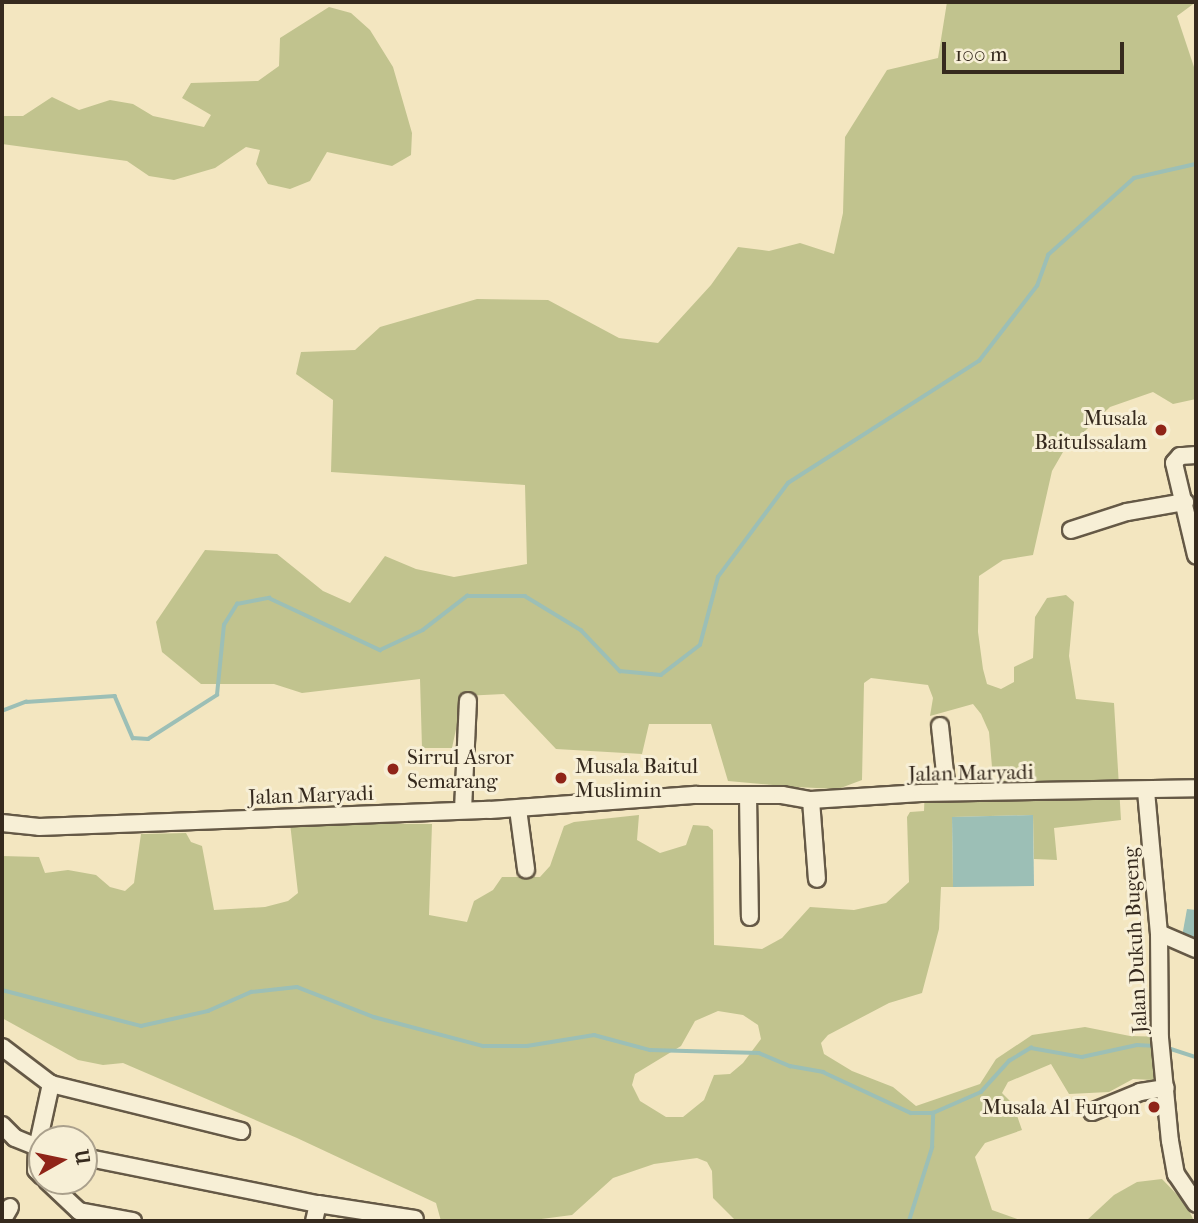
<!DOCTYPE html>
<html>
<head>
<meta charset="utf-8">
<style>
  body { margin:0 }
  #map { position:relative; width:1198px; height:1223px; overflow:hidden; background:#f3e6c0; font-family:"IM FELL French Canon",serif }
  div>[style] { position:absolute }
  .green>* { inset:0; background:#c1c38e }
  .water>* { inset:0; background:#9cbfb6 }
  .stream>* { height:3.5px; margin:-1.75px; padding:0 1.75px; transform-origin:1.75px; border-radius:1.75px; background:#9cbfb6 }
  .roads { filter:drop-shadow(2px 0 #655946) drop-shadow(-2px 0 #655946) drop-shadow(0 2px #655946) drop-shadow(0 -2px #655946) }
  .minor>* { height:16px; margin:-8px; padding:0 8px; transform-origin:8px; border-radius:8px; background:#f7efd6 }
  .dots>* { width:19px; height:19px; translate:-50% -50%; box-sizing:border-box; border:4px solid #f7efd6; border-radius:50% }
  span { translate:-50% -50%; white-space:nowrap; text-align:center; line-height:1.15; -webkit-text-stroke:6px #f7efd6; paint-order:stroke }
  .poi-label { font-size:21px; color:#362a1e }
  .right { translate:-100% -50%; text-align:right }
  .left { translate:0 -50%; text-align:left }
  .street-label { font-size:21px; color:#362a1e }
  .frame { position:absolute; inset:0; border:4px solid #362a1e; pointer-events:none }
  .north { position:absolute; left:28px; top:1125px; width:70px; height:70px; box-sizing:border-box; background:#f7efd6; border:2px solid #aaa08c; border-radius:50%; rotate:81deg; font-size:19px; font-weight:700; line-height:28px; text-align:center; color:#362a1e }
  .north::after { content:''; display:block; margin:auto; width:24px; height:32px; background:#8f2418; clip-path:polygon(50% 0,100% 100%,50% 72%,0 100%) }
  .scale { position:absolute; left:942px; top:42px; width:182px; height:32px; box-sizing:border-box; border:4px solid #362a1e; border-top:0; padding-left:9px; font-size:21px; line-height:24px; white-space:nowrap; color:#362a1e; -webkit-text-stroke:5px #f7efd6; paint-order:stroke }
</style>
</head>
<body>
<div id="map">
  <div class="green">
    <i style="clip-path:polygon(evenodd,947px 2px,1196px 2px,1177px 16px,1196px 73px,1196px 399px,1173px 404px,1153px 392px,1110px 407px,1063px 452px,1052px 471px,1033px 555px,1003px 560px,979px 576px,978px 632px,983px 669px,987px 684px,1001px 689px,1014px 682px,1014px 667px,1033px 658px,1035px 617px,1047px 598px,1066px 595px,1074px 602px,1069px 656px,1076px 699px,1114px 703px,1121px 820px,1054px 828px,1057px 860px,1034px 859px,1033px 815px,952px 817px,953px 887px,941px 887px,939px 929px,922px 993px,889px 1003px,828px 1035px,821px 1043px,824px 1054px,852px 1071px,893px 1087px,916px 1106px,980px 1084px,996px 1059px,1032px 1035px,1085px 1027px,1130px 1036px,1168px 1037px,1172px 1081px,1133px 1079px,1109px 1092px,1069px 1094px,1051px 1064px,1008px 1082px,1002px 1093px,1013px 1104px,1022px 1130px,985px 1143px,975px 1157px,992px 1210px,1023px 1221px,736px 1221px,713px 1198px,712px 1171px,707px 1162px,697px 1158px,654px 1164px,613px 1178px,572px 1215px,526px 1221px,441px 1221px,436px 1203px,297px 1138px,123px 1063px,103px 1065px,78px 1060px,2px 1018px,2px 856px,39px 857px,45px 873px,68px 870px,96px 875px,110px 887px,125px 891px,134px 883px,141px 834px,186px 833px,191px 842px,202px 846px,214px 910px,265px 907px,288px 901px,298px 893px,290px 823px,432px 824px,429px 915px,467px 922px,474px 901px,493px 890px,502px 877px,540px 877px,550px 866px,564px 826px,574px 822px,639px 815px,637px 840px,660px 853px,686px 845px,693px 825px,708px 826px,713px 830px,714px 945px,762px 949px,782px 938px,810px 907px,854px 910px,886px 903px,909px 882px,907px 817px,910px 812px,924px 811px,925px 785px,1000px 780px,992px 767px,989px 732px,981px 714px,973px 704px,930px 716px,933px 698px,928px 685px,871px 678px,864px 683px,862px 780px,838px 789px,795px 787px,728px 781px,711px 724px,649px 724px,642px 754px,556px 749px,504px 694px,463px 696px,452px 748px,422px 748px,420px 679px,302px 693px,274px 684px,201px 684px,162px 652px,156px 622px,205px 550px,277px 554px,323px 591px,350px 603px,385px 556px,416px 569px,454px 577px,527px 564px,525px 485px,331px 472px,333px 400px,296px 374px,301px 352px,355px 350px,380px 327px,477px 299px,548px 300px,619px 338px,658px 343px,711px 285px,738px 247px,769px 251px,800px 243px,834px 254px,843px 213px,845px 137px,887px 70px,938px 58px,947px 2px,718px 1011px,743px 1015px,758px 1025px,761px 1039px,743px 1063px,730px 1074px,714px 1075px,704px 1100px,683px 1117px,666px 1117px,640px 1101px,632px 1085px,635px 1074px,681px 1046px,695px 1021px,718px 1011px)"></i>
    <i style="clip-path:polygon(329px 7px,351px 13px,370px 30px,393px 67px,412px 133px,411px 155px,392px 166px,327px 152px,310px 181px,290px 189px,268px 184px,256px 164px,260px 150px,246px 147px,215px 168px,174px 180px,149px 176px,127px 161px,2px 144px,2px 116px,23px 116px,52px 97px,79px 110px,110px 100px,133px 104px,153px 116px,204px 127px,211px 115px,182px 98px,191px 83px,258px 81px,279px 66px,280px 38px)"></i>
    <i style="clip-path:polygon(1162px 1179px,1186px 1204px,1194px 1221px,1086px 1221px,1114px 1195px,1137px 1182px)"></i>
  </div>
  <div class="water">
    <i style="clip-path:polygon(1033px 815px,1034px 886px,953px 887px,952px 817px)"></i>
    <i style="clip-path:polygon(1187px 909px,1196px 910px,1196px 944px,1181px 942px)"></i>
  </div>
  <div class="stream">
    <i style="left:2px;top:711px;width:26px;rotate:-21deg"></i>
    <i style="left:26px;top:702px;width:89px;rotate:-3.9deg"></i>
    <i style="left:115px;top:696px;width:46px;rotate:66.8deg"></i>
    <i style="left:133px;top:738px;width:15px;rotate:4deg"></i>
    <i style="left:148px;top:739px;width:82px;rotate:-32.5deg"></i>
    <i style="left:217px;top:695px;width:70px;rotate:-84.3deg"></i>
    <i style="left:224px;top:625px;width:25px;rotate:-58deg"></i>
    <i style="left:237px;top:604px;width:33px;rotate:-11deg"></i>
    <i style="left:269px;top:598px;width:123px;rotate:25.1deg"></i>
    <i style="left:380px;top:650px;width:47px;rotate:-24.9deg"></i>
    <i style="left:423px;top:630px;width:56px;rotate:-37.7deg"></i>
    <i style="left:467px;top:596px;width:58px"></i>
    <i style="left:525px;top:596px;width:66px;rotate:31.3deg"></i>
    <i style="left:581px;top:630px;width:57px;rotate:46.4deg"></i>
    <i style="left:620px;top:671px;width:41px;rotate:5.6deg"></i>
    <i style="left:661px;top:675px;width:49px;rotate:-37.6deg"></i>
    <i style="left:700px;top:645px;width:70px;rotate:-75.2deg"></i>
    <i style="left:718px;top:577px;width:117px;rotate:-53.3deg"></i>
    <i style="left:788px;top:483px;width:227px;rotate:-32.6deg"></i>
    <i style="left:979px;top:361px;width:95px;rotate:-52.3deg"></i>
    <i style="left:1037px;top:286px;width:33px;rotate:-70deg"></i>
    <i style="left:1048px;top:255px;width:115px;rotate:-41.8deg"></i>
    <i style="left:1134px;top:178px;width:64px;rotate:-12.7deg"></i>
    <i style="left:2px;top:990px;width:144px;rotate:14.5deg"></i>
    <i style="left:141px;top:1026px;width:69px;rotate:-12.6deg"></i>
    <i style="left:208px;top:1011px;width:47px;rotate:-23.8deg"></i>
    <i style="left:251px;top:992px;width:46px;rotate:-6.2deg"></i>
    <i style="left:297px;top:987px;width:83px;rotate:21.3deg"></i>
    <i style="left:374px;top:1017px;width:113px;rotate:14.9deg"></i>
    <i style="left:483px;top:1046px;width:44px"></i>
    <i style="left:527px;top:1046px;width:68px;rotate:-9.3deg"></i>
    <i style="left:594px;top:1035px;width:58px;rotate:15deg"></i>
    <i style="left:650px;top:1050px;width:109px;rotate:1.6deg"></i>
    <i style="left:759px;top:1053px;width:34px;rotate:23deg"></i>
    <i style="left:790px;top:1066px;width:34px;rotate:10deg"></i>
    <i style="left:823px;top:1072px;width:97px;rotate:25deg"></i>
    <i style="left:911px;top:1113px;width:22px"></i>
    <i style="left:1165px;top:1047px;width:33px;rotate:18deg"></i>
    <i style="left:933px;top:1113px;width:52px;rotate:-23.6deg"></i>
    <i style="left:981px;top:1092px;width:42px;rotate:-47.9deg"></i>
    <i style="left:1009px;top:1061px;width:26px;rotate:-31deg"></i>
    <i style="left:1031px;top:1048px;width:52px;rotate:10deg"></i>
    <i style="left:1082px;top:1057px;width:56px;rotate:-12.3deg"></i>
    <i style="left:1137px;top:1045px;width:21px;rotate:3deg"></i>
    <i style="left:909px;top:1221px;width:77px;rotate:-72.5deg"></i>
    <i style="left:932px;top:1148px;width:35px;rotate:-88deg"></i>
  </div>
  <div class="roads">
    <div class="minor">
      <i style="left:1196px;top:455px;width:16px;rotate:176deg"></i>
      <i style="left:1180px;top:456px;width:9px;rotate:131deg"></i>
      <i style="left:1174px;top:463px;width:95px;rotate:76.6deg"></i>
      <i style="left:1071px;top:530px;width:59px;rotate:-17.8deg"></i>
      <i style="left:1127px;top:512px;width:59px;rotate:-9.8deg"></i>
      <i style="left:940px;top:726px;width:66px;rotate:83.9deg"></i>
      <i style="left:1146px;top:791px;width:143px;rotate:84.8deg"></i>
      <i style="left:1159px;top:933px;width:105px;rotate:89.5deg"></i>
      <i style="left:1160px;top:1038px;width:103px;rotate:84.5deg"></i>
      <i style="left:1170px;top:1141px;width:34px;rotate:80deg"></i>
      <i style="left:1176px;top:1174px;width:36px;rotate:56deg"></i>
      <i style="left:748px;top:795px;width:122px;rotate:89.1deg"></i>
      <i style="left:811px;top:800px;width:79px;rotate:85.7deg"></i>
      <i style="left:518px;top:809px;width:61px;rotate:82.4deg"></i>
      <i style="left:463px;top:810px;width:109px;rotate:-87.4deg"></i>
      <i style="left:2px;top:823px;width:37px;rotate:6deg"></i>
      <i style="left:39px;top:827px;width:451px;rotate:-2.2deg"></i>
      <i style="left:490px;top:810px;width:207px;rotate:-4.2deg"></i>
      <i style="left:696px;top:795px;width:86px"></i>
      <i style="left:782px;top:795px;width:29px;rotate:10deg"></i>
      <i style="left:811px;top:800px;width:110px;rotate:-3.6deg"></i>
      <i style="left:921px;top:793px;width:275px;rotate:-1deg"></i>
      <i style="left:1159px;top:933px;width:40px;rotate:23.4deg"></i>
      <i style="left:2px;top:1047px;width:61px;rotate:37.1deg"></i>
      <i style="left:51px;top:1084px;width:196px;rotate:13.9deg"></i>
      <i style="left:1092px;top:1112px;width:52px;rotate:-22.6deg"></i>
      <i style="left:1140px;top:1092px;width:26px;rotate:-9deg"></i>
      <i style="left:2px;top:1125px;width:18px;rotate:45deg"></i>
      <i style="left:15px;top:1138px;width:29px;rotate:22deg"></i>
      <i style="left:84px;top:1157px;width:239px;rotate:11.4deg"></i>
      <i style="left:318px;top:1204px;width:17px;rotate:103deg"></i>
      <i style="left:42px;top:1176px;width:8px;rotate:-135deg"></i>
      <i style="left:36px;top:1170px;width:22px;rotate:-87deg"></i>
      <i style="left:37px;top:1148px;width:66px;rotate:-77.7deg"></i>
      <i style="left:47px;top:1181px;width:44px;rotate:43.2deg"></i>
      <i style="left:79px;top:1211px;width:55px;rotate:10.5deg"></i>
      <i style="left:318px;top:1204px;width:98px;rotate:8.8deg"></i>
      <i style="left:2px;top:1221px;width:16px;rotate:-60deg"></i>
    </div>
  </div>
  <div class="dots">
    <i style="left:1161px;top:430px;background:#8f2418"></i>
    <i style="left:393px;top:769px;background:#8f2418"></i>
    <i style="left:561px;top:778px;background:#8f2418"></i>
    <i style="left:1154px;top:1107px;background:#8f2418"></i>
  </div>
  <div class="poi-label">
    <span class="right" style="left:1147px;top:430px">Musala<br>Baitulssalam</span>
    <span class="left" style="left:407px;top:769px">Sirrul Asror<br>Semarang</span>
    <span class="left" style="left:575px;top:778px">Musala Baitul<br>Muslimin</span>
    <span class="right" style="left:1140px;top:1107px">Musala Al Furqon</span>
  </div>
  <div class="street-label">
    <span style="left:971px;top:773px;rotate:-1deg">Jalan Maryadi</span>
    <span style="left:311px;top:795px;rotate:-2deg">Jalan Maryadi</span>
    <span style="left:1135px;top:940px;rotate:-93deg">Jalan Dukuh Bugeng</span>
  </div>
  <div class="frame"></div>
  <div class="north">U</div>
  <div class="scale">100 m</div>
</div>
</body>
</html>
